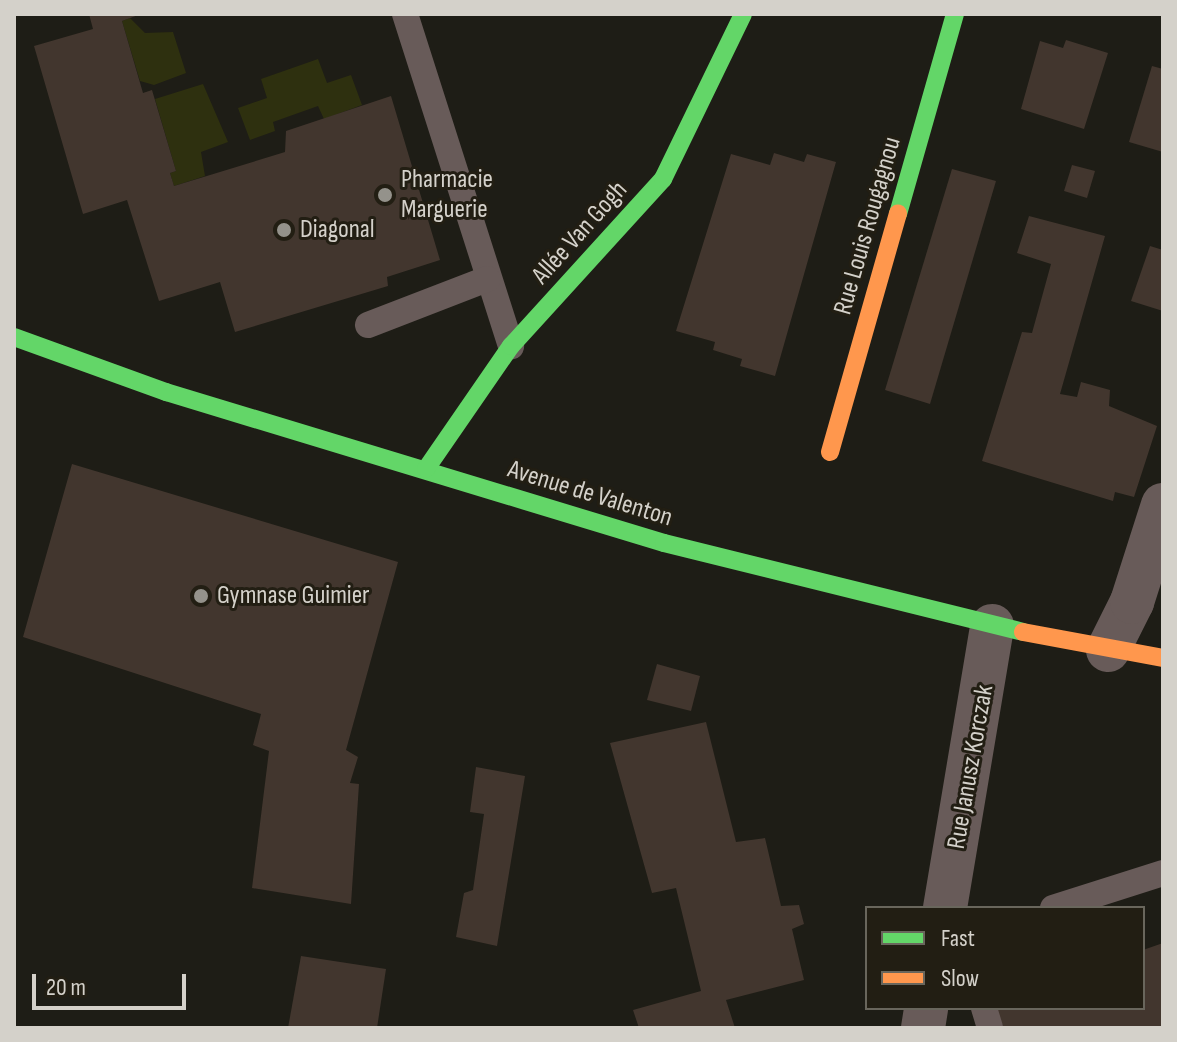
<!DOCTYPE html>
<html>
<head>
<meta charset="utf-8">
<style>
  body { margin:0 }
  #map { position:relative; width:1177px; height:1042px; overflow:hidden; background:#1e1d16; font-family:"Sofia Sans Condensed",sans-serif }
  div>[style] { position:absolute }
  .green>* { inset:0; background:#2e300f }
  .building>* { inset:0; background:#42362e }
  .lane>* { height:26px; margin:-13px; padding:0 13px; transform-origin:13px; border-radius:13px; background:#685b59 }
  .street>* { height:44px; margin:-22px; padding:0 22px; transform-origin:22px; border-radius:22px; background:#685b59 }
  .fast>* { height:18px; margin:-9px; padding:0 9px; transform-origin:9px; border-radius:9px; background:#63d668 }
  .slow>* { height:18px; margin:-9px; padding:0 9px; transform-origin:9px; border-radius:9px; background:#ff974d }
  .dots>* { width:22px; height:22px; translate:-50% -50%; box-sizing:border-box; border:4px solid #221e13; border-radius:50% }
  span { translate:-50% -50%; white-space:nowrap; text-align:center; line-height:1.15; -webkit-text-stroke:6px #221e13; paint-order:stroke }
  .poi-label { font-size:26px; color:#d4d1ca }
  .left { translate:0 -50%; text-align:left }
  .street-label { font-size:26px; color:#d4d1ca }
  .frame { position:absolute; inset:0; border:16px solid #d4d1ca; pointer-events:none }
  .legend { position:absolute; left:865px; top:906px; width:280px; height:104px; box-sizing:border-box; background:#221e13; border:2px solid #69665c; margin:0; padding:10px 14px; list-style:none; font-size:24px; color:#d4d1ca }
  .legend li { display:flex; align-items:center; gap:16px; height:40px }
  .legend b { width:40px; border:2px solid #69665c }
  .scale { position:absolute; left:32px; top:974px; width:154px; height:36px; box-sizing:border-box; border:4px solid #d4d1ca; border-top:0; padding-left:10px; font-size:24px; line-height:28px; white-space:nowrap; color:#d4d1ca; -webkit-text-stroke:6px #221e13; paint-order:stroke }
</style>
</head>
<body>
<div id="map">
  <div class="green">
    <i style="clip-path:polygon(130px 18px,145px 33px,173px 32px,186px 73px,154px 85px,140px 81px,122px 21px)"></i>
    <i style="clip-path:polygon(318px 59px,327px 83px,351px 75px,362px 105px,324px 119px,318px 106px,273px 122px,275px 131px,250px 140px,238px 108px,267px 98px,261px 79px)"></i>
    <i style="clip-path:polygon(203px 84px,228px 142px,201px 152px,205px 176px,174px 186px,170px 173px,176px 171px,155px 99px)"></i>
  </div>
  <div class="building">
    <i style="clip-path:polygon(89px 14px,141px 14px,122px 21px,143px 93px,152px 90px,176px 171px,170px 173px,174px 186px,285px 152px,286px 131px,391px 96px,440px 260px,387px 277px,388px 286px,235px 332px,220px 282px,159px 301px,127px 200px,83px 214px,34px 46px,93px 29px)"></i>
    <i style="clip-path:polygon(1066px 40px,1108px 53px,1084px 129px,1021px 109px,1040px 41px,1063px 48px)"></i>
    <i style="clip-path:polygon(1152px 66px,1163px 69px,1163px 152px,1129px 142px)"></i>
    <i style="clip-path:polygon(774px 153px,804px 162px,807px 154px,836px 162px,775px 376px,740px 366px,742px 359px,713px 350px,715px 342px,676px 331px,731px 154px,770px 165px)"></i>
    <i style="clip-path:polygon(1072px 165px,1095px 171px,1087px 198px,1064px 191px)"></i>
    <i style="clip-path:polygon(952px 169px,996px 181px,930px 404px,885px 390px)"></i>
    <i style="clip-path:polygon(1029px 216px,1105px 236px,1060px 394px,1077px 397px,1081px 382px,1110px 390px,1109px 406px,1157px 426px,1134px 497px,1115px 492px,1113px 501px,982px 461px,1022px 332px,1032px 333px,1051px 264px,1017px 253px)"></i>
    <i style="clip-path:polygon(1150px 246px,1163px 250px,1163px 311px,1131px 301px)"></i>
    <i style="clip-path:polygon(72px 464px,398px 562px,346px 750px,358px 757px,350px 783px,359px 784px,351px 904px,252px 888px,269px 751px,253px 745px,261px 714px,23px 637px)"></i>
    <i style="clip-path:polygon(657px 664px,700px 676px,691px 711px,647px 700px)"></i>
    <i style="clip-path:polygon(706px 722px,736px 842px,765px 838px,781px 906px,799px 905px,804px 924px,792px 929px,804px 980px,726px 1000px,735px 1028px,639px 1028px,633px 1010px,701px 991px,676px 888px,652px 893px,610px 743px)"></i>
    <i style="clip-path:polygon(476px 767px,525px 776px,497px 946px,456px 937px,464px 893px,473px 890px,484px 814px,470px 812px)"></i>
    <i style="clip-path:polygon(1163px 943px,1163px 1028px,1004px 1028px,995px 1008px,1143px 1008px,1143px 950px)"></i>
    <i style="clip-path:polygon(301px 956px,386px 969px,377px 1028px,288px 1028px)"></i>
  </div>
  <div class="lane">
    <i style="left:405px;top:14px;width:349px;rotate:72.3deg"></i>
    <i style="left:368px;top:325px;width:128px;rotate:-21.1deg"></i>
    <i style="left:1053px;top:908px;width:115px;rotate:-17.7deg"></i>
    <i style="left:984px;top:1008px;width:21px;rotate:73deg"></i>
  </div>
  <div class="street">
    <i style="left:1108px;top:650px;width:54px;rotate:-63.4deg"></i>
    <i style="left:1132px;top:602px;width:102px;rotate:-72.3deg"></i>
    <i style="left:945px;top:908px;width:286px;rotate:-80.5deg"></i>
    <i style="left:923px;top:1028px;width:20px;rotate:-81deg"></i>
  </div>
  <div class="fast">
    <i style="left:898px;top:214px;width:208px;rotate:-74.1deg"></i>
    <i style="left:14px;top:337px;width:162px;rotate:19.9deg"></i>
    <i style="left:166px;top:392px;width:520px;rotate:16.87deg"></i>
    <i style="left:664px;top:543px;width:370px;rotate:13.9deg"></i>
    <i style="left:426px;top:469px;width:150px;rotate:-55.4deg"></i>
    <i style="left:511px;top:346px;width:226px;rotate:-47.7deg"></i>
    <i style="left:663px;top:179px;width:183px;rotate:-64.1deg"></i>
  </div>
  <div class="slow">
    <i style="left:830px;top:452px;width:248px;rotate:-74.1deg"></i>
    <i style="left:1023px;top:632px;width:142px;rotate:10.5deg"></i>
  </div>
  <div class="dots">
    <i style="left:385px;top:195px;background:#94928b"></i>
    <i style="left:284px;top:230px;background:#94928b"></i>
    <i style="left:201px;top:596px;background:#94928b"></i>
  </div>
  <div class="poi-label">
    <span class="left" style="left:401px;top:195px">Pharmacie<br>Marguerie</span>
    <span class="left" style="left:300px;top:230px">Diagonal</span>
    <span class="left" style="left:217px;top:596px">Gymnase Guimier</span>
  </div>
  <div class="street-label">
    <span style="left:868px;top:226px;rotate:-74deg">Rue Louis Rougagnou</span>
    <span style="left:580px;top:233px;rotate:-48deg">Allée Van Gogh</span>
    <span style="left:590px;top:494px;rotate:17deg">Avenue de Valenton</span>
    <span style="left:971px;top:767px;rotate:-80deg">Rue Janusz Korczak</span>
  </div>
  <div class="frame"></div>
  <ul class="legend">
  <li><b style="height:10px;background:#63d668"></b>Fast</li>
  <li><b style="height:10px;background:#ff974d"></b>Slow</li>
  </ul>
  <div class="scale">20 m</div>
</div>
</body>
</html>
